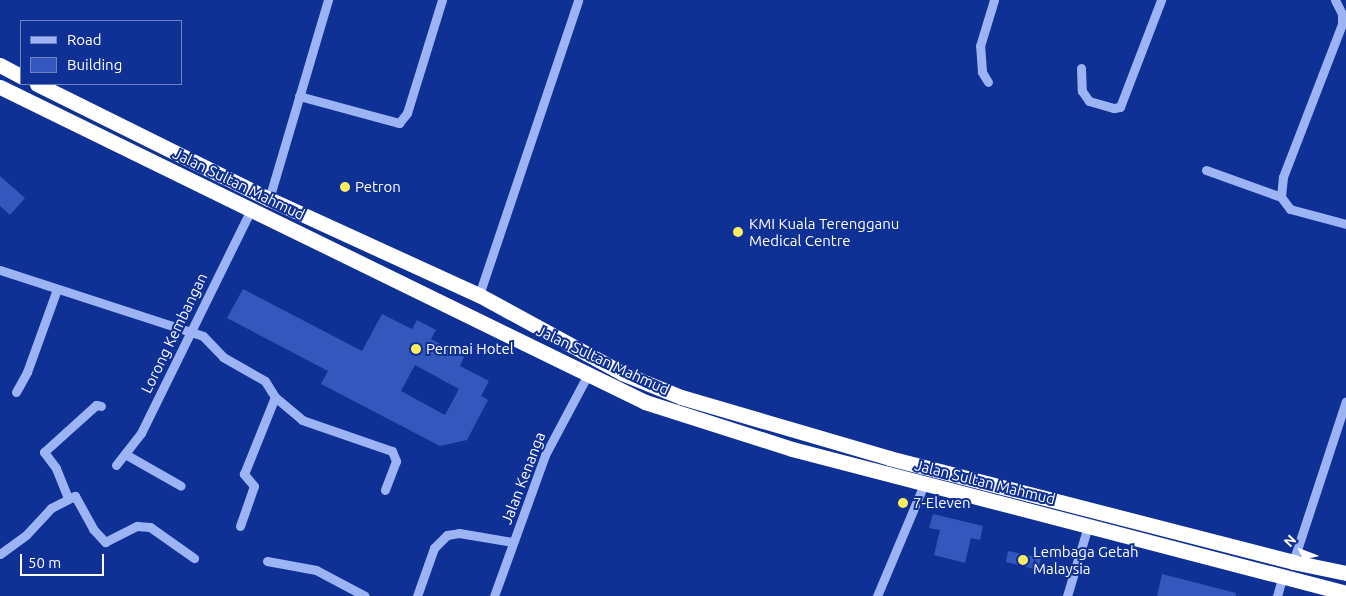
<!DOCTYPE html>
<html>
<head>
<meta charset="utf-8">
<style>
  body { margin:0 }
  #map { position:relative; width:1346px; height:596px; overflow:hidden; background:#0f3095; font-family:Ubuntu,sans-serif }
  div>[style] { position:absolute }
  .building>* { inset:0; background:#3357bc }
  .minor>* { height:9px; margin:-4.5px; padding:0 4.5px; transform-origin:4.5px; border-radius:4.5px; background:#9db4f4 }
  .highway>* { height:15px; margin:-7.5px; padding:0 7.5px; transform-origin:7.5px; border-radius:7.5px; background:#fff }
  .dots>* { width:14px; height:14px; translate:-50% -50%; box-sizing:border-box; border:2px solid #0f3095; border-radius:50% }
  span { translate:-50% -50%; white-space:nowrap; text-align:center; line-height:1.15; -webkit-text-stroke:4px #0f3095; paint-order:stroke }
  .street-label { font-size:15px; color:#fff }
  .poi-label { font-size:15px; color:#fff }
  .left { translate:0 -50%; text-align:left }
  .legend { position:absolute; left:20px; top:20px; width:162px; height:65px; box-sizing:border-box; background:#0f3095; border:1px solid #6f83bf; margin:0; padding:6px 9px; list-style:none; font-size:15px; color:#fff }
  .legend li { display:flex; align-items:center; gap:10px; height:25px }
  .legend b { width:25px; border:1px solid #6f83bf }
  .north { position:absolute; left:1276px; top:526px; width:50px; height:50px; -webkit-text-stroke:4px #0f3095; paint-order:stroke; rotate:313deg; font-size:14px; font-weight:700; line-height:20px; text-align:center; color:#fff }
  .north::after { content:''; display:block; margin:auto; width:18px; height:22px; background:#fff; clip-path:polygon(50% 0,100% 100%,50% 72%,0 100%) }
  .scale { position:absolute; left:20px; top:554px; width:84px; height:22px; box-sizing:border-box; border:2px solid #fff; border-top:0; padding-left:6px; font-size:15px; line-height:18px; white-space:nowrap; color:#fff; -webkit-text-stroke:4px #0f3095; paint-order:stroke }
</style>
</head>
<body>
<div id="map">
  <div class="building">
    <i style="clip-path:polygon(0 176px,25px 198px,10px 215px,0 206px)"></i>
    <i style="clip-path:polygon(evenodd,243px 289px,362px 351px,382px 314px,412px 329px,417px 320px,436px 330px,431px 339px,464px 357px,460px 366px,489px 381px,481px 396px,488px 400px,467px 440px,440px 446px,321px 384px,328px 371px,227px 318px,243px 289px,415px 365px,459px 389px,445px 415px,401px 391px,415px 365px)"></i>
    <i style="clip-path:polygon(933px 514px,983px 526px,980px 540px,971px 538px,965px 563px,934px 555px,940px 530px,929px 528px)"></i>
    <i style="clip-path:polygon(1008px 551px,1041px 558px,1038px 570px,1006px 562px)"></i>
    <i style="clip-path:polygon(1162px 574px,1236px 593px,1236px 596px,1157px 596px)"></i>
  </div>
  <div class="minor">
    <i style="left:1335px;top:0;width:16px;rotate:63deg"></i>
    <i style="left:1342px;top:14px;width:10px;rotate:90deg"></i>
    <i style="left:1342px;top:24px;width:164px;rotate:111.1deg"></i>
    <i style="left:1283px;top:177px;width:20px;rotate:96deg"></i>
    <i style="left:1281px;top:197px;width:15px;rotate:53deg"></i>
    <i style="left:1290px;top:209px;width:58px;rotate:15deg"></i>
    <i style="left:1081px;top:68px;width:23px;rotate:88deg"></i>
    <i style="left:1082px;top:91px;width:12px;rotate:55deg"></i>
    <i style="left:1089px;top:101px;width:26px;rotate:16deg"></i>
    <i style="left:1114px;top:108px;width:6px;rotate:-9deg"></i>
    <i style="left:1120px;top:107px;width:115px;rotate:-69deg"></i>
    <i style="left:988px;top:82px;width:12px;rotate:-121deg"></i>
    <i style="left:982px;top:72px;width:26px;rotate:-94deg"></i>
    <i style="left:980px;top:46px;width:48px;rotate:-73.1deg"></i>
    <i style="left:299px;top:96px;width:104px;rotate:15.1deg"></i>
    <i style="left:399px;top:123px;width:13px;rotate:-51deg"></i>
    <i style="left:407px;top:113px;width:118px;rotate:-72.8deg"></i>
    <i style="left:1206px;top:170px;width:80px;rotate:19.8deg"></i>
    <i style="left:269px;top:199px;width:208px;rotate:-73.5deg"></i>
    <i style="left:0;top:270px;width:213px;rotate:18deg"></i>
    <i style="left:203px;top:336px;width:29px;rotate:46deg"></i>
    <i style="left:223px;top:357px;width:48px;rotate:29.7deg"></i>
    <i style="left:265px;top:381px;width:19px;rotate:58deg"></i>
    <i style="left:275px;top:397px;width:35px;rotate:40deg"></i>
    <i style="left:302px;top:420px;width:95px;rotate:19deg"></i>
    <i style="left:392px;top:451px;width:11px;rotate:68deg"></i>
    <i style="left:396px;top:461px;width:31px;rotate:111deg"></i>
    <i style="left:479px;top:295px;width:311px;rotate:-71.4deg"></i>
    <i style="left:16px;top:392px;width:23px;rotate:-61deg"></i>
    <i style="left:27px;top:372px;width:88px;rotate:-70.1deg"></i>
    <i style="left:125px;top:454px;width:64px;rotate:29.7deg"></i>
    <i style="left:116px;top:465px;width:41px;rotate:-52deg"></i>
    <i style="left:141px;top:433px;width:250px;rotate:-63.8deg"></i>
    <i style="left:68px;top:498px;width:32px;rotate:-112deg"></i>
    <i style="left:56px;top:468px;width:20px;rotate:-127deg"></i>
    <i style="left:44px;top:452px;width:70px;rotate:-42.1deg"></i>
    <i style="left:96px;top:405px;width:5px;rotate:11deg"></i>
    <i style="left:240px;top:526px;width:42px;rotate:-70.7deg"></i>
    <i style="left:254px;top:486px;width:16px;rotate:-130deg"></i>
    <i style="left:244px;top:474px;width:83px;rotate:-68.1deg"></i>
    <i style="left:0;top:554px;width:32px;rotate:-36deg"></i>
    <i style="left:26px;top:535px;width:37px;rotate:-47deg"></i>
    <i style="left:51px;top:508px;width:27px;rotate:-27deg"></i>
    <i style="left:75px;top:496px;width:38px;rotate:61deg"></i>
    <i style="left:93px;top:529px;width:18px;rotate:47deg"></i>
    <i style="left:105px;top:542px;width:36px;rotate:-27deg"></i>
    <i style="left:137px;top:526px;width:13px;rotate:4deg"></i>
    <i style="left:150px;top:527px;width:54px;rotate:35.2deg"></i>
    <i style="left:267px;top:561px;width:50px;rotate:10.4deg"></i>
    <i style="left:316px;top:570px;width:55px;rotate:28deg"></i>
    <i style="left:1293px;top:562px;width:169px;rotate:-71.8deg"></i>
    <i style="left:417px;top:596px;width:51px;rotate:-70.5deg"></i>
    <i style="left:434px;top:548px;width:18px;rotate:-45deg"></i>
    <i style="left:447px;top:535px;width:12px;rotate:-9deg"></i>
    <i style="left:459px;top:533px;width:55px;rotate:9.5deg"></i>
    <i style="left:494px;top:596px;width:150px;rotate:-70.1deg"></i>
    <i style="left:545px;top:455px;width:92px;rotate:-62deg"></i>
    <i style="left:877px;top:596px;width:121px;rotate:-67.2deg"></i>
    <i style="left:1067px;top:596px;width:73px;rotate:-73.3deg"></i>
    <i style="left:1277px;top:596px;width:19px;rotate:-74deg"></i>
  </div>
  <div class="highway">
    <i style="left:0;top:65px;width:24px;rotate:28deg"></i>
    <i style="left:37px;top:84px;width:259px;rotate:26.4deg"></i>
    <i style="left:269px;top:199px;width:231px;rotate:24.6deg"></i>
    <i style="left:479px;top:295px;width:163px;rotate:28.6deg"></i>
    <i style="left:622px;top:373px;width:64px;rotate:22.1deg"></i>
    <i style="left:681px;top:397px;width:217px;rotate:16.3deg"></i>
    <i style="left:889px;top:458px;width:417px;rotate:14.4deg"></i>
    <i style="left:1293px;top:562px;width:54px;rotate:11.7deg"></i>
    <i style="left:0;top:87px;width:718px;rotate:26.03deg"></i>
    <i style="left:645px;top:402px;width:154px;rotate:17.7deg"></i>
    <i style="left:792px;top:449px;width:572px;rotate:14.57deg"></i>
  </div>
  <div class="dots">
    <i style="left:345px;top:187px;background:#ffef60"></i>
    <i style="left:738px;top:232px;background:#ffef60"></i>
    <i style="left:416px;top:349px;background:#ffef60"></i>
    <i style="left:903px;top:503px;background:#ffef60"></i>
    <i style="left:1023px;top:560px;background:#ffef60"></i>
  </div>
  <div class="street-label">
    <span style="left:239px;top:184px;rotate:26deg">Jalan Sultan Mahmud</span>
    <span style="left:174px;top:333px;rotate:-64deg">Lorong Kembangan</span>
    <span style="left:603px;top:360px;rotate:25deg">Jalan Sultan Mahmud</span>
    <span style="left:523px;top:478px;rotate:-69deg">Jalan Kenanga</span>
    <span style="left:985px;top:482px;rotate:14deg">Jalan Sultan Mahmud</span>
  </div>
  <div class="poi-label">
    <span class="left" style="left:355px;top:187px">Petron</span>
    <span class="left" style="left:749px;top:232px">KMI Kuala Terengganu<br>Medical Centre</span>
    <span class="left" style="left:426px;top:349px">Permai Hotel</span>
    <span class="left" style="left:913px;top:503px">7-Eleven</span>
    <span class="left" style="left:1033px;top:560px">Lembaga Getah<br>Malaysia</span>
  </div>
  <ul class="legend">
  <li><b style="height:6px;background:#9db4f4"></b>Road</li>
  <li><b style="height:14px;background:#3357bc"></b>Building</li>
  </ul>
  <div class="north">N</div>
  <div class="scale">50 m</div>
</div>
</body>
</html>
